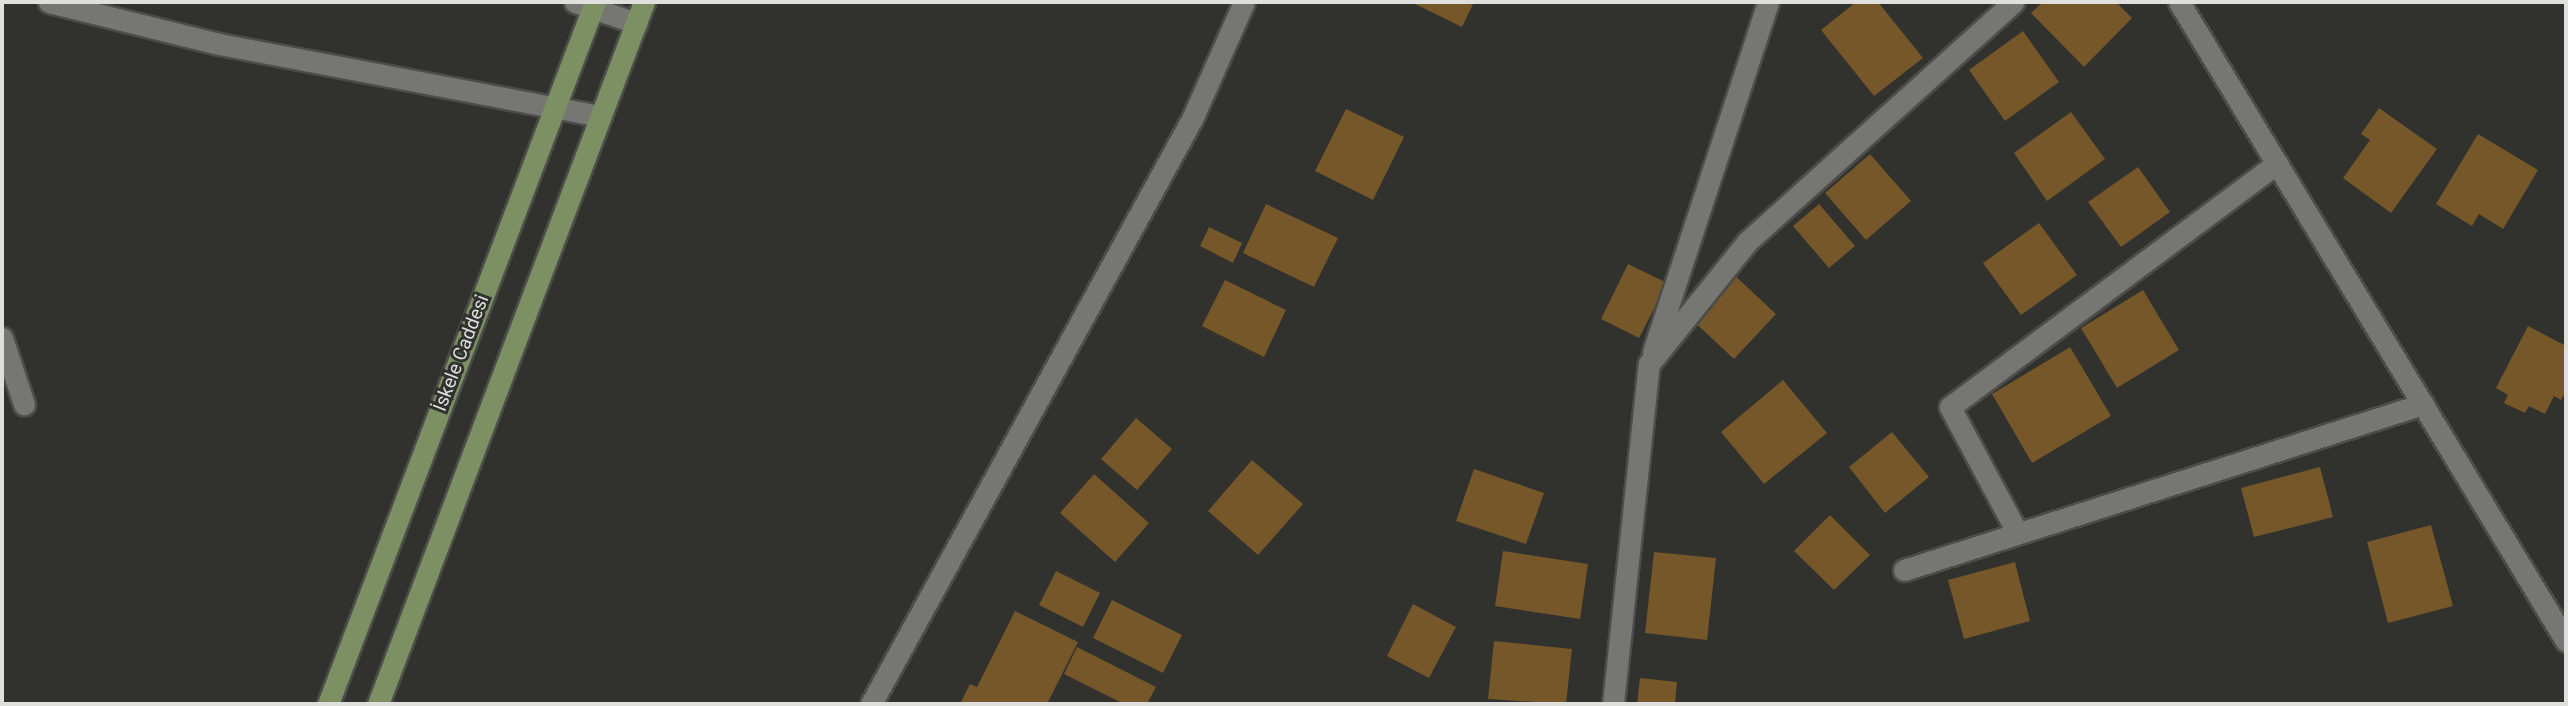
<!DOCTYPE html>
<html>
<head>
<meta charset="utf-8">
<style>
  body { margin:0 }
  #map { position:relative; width:2568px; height:706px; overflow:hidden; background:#31312e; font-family:Roboto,sans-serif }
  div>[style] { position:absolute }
  .building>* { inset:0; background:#755729 }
  .roads { filter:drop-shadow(2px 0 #4c4c4a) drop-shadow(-2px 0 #4c4c4a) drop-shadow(0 2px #4c4c4a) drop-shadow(0 -2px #4c4c4a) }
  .minor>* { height:21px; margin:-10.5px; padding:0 10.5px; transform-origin:10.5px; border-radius:10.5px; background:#767673 }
  .major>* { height:21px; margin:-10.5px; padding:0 10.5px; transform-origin:10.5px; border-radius:10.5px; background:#7c9063 }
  span { translate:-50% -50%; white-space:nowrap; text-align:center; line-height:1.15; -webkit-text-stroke:6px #31312e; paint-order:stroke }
  .street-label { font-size:19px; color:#dfdfdd }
  .frame { position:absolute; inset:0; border:4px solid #dfdfdd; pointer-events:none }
</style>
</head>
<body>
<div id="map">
  <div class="building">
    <i style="clip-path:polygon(1411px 2px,1474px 2px,1462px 27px)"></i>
    <i style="clip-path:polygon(1856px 2px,1878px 2px,1923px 58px,1874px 96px,1821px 30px)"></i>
    <i style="clip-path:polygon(2043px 2px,2116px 2px,2132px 18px,2084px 67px,2031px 13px)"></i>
    <i style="clip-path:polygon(2023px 31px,2059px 82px,2005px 121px,1969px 70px)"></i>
    <i style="clip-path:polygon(2379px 108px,2437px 149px,2391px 213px,2343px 178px,2370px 140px,2361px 134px)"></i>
    <i style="clip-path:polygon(1346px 109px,1404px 137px,1373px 200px,1315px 171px)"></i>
    <i style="clip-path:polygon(2071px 112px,2105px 159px,2047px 201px,2014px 153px)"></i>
    <i style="clip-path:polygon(2478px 134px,2538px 170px,2503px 229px,2479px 214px,2472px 226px,2436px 204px)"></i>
    <i style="clip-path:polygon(1870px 154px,1911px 201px,1866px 240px,1825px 193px)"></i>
    <i style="clip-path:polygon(2138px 167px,2170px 212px,2121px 247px,2088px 202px)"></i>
    <i style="clip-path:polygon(1266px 204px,1338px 238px,1314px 287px,1243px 253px)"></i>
    <i style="clip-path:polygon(1819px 204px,1855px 246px,1829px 268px,1793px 226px)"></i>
    <i style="clip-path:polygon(2039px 223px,2077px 275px,2021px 315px,1983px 263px)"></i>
    <i style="clip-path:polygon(1209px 227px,1242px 243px,1233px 263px,1200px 246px)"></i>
    <i style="clip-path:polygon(1628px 264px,1667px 283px,1639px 338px,1601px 319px)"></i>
    <i style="clip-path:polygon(1731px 272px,1776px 314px,1734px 359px,1689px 317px)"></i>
    <i style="clip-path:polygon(1225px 280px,1286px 310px,1264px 357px,1202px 326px)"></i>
    <i style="clip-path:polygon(2143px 290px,2179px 350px,2117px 388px,2081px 328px)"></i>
    <i style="clip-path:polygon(2528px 326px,2566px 346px,2566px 391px,2561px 400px,2554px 396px,2545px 414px,2529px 406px,2525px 413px,2504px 403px,2508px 395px,2496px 388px)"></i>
    <i style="clip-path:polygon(2070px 347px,2111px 416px,2032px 463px,1992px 394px)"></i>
    <i style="clip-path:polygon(1783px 380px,1827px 433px,1764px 484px,1721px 432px)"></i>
    <i style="clip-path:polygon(1136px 418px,1172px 449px,1137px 490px,1101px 459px)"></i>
    <i style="clip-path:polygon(1892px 432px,1929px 477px,1885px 513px,1849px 467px)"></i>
    <i style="clip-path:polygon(1252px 460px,1303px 504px,1258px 555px,1208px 511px)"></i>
    <i style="clip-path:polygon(2320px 467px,2333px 517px,2254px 537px,2241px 488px)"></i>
    <i style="clip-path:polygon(1474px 469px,1544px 493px,1526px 544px,1456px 521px)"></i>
    <i style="clip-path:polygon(1094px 474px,1149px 523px,1115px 562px,1060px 513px)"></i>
    <i style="clip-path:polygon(1830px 515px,1870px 555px,1834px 590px,1794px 551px)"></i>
    <i style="clip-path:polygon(2431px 525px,2453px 606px,2388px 623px,2367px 542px)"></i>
    <i style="clip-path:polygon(1503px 551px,1588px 564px,1580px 619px,1495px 606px)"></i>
    <i style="clip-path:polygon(1654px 552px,1716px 558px,1707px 640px,1645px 633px)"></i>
    <i style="clip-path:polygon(2015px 562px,2030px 621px,1964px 639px,1948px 580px)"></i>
    <i style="clip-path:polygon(1056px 571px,1100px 593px,1083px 627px,1039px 605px)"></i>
    <i style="clip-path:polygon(1112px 600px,1182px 635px,1163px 673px,1093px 638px)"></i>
    <i style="clip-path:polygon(1413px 604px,1456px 627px,1429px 678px,1387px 656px)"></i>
    <i style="clip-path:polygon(1015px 611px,1078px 642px,1047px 704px,960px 704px,970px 684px,977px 687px)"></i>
    <i style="clip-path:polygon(1494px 641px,1572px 649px,1566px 704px,1488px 699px)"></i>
    <i style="clip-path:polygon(1077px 647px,1156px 687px,1147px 704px,1124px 704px,1064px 674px)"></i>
    <i style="clip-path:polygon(1640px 678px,1677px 682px,1675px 704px,1637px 704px)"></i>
  </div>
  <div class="roads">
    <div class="minor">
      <i style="left:49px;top:2px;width:175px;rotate:13.9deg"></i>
      <i style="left:219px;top:44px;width:388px;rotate:10.7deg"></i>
      <i style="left:575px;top:2px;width:65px;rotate:19deg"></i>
      <i style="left:2179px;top:2px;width:747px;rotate:58.8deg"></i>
      <i style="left:2px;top:338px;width:70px;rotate:71.6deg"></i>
      <i style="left:1653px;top:352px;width:368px;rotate:-71.8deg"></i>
      <i style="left:2017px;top:532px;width:142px;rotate:-118.2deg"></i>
      <i style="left:1950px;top:407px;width:408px;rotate:-36.7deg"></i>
      <i style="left:1904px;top:570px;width:545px;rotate:-17.74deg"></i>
      <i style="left:871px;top:704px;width:670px;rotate:-61.25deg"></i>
      <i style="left:1193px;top:117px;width:126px;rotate:-66.1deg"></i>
      <i style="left:1613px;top:704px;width:342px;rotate:-84deg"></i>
      <i style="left:1649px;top:364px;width:158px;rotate:-51.2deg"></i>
      <i style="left:1748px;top:241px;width:357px;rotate:-42deg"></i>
    </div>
    <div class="major">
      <i style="left:328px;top:704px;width:751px;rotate:-69.18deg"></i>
      <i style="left:378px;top:704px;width:751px;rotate:-69.25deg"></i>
    </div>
  </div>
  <div class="street-label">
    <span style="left:461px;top:353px;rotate:-69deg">İskele Caddesi</span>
  </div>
  <div class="frame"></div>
</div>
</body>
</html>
